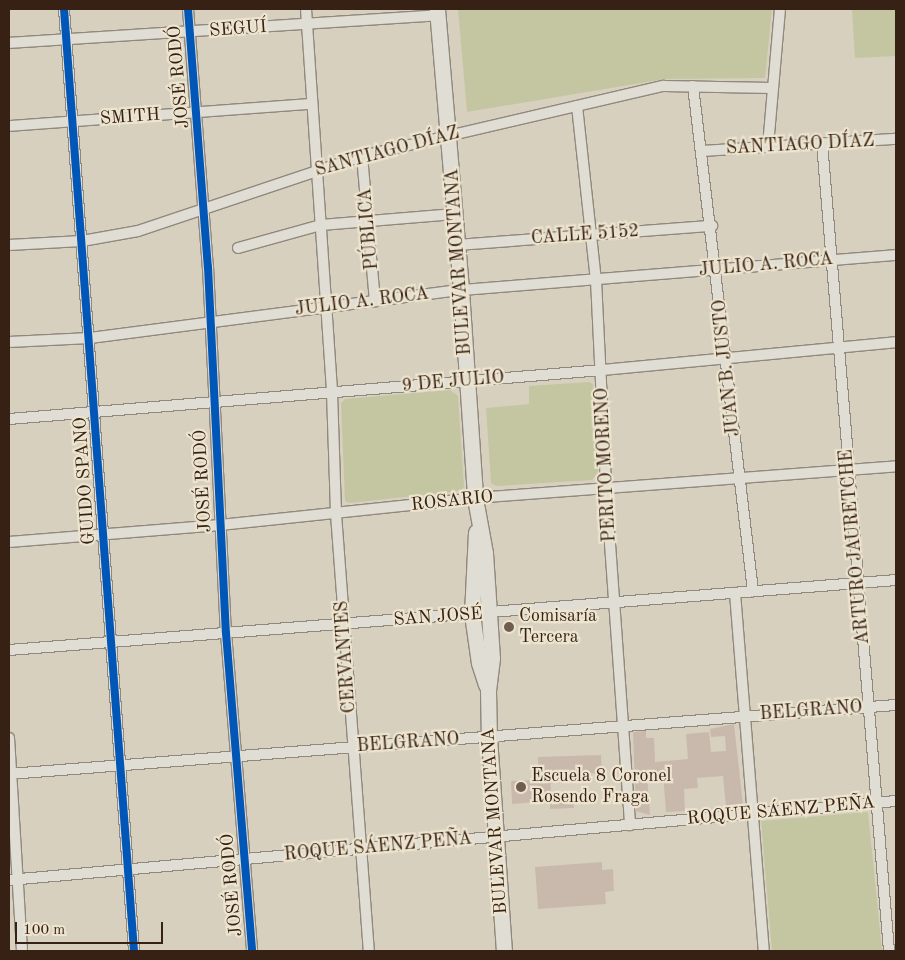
<!DOCTYPE html>
<html>
<head>
<meta charset="utf-8">
<style>
  body { margin:0 }
  #map { position:relative; width:905px; height:960px; overflow:hidden; background:#d8d0be; font-family:"Old Standard TT",serif }
  div>[style] { position:absolute }
  .green>* { inset:0; background:#c4c6a2 }
  .building>* { inset:0; background:#c9b9ad }
  .roads { filter:drop-shadow(1px 0 #90887d) drop-shadow(-1px 0 #90887d) drop-shadow(0 1px #90887d) drop-shadow(0 -1px #90887d) }
  .minor>* { height:10px; margin:-5px; padding:0 5px; transform-origin:5px; border-radius:5px; background:#e0ddd4 }
  .secondary>* { height:15px; margin:-7.5px; padding:0 7.5px; transform-origin:7.5px; border-radius:7.5px; background:#e0ddd4 }
  .cycleway>* { height:8px; margin:-4px; padding:0 4px; transform-origin:4px; border-radius:4px; background:#0057b8 }
  .dots>* { width:14px; height:14px; translate:-50% -50%; box-sizing:border-box; border:2px solid #ece4ce; border-radius:50% }
  span { translate:-50% -50%; white-space:nowrap; text-align:center; line-height:1.15; -webkit-text-stroke:4.5px #ece4ce; paint-order:stroke }
  .street-label { font-size:18px; color:#372014 }
  .poi-label { font-size:18px; color:#372014 }
  .left { translate:0 -50%; text-align:left }
  .frame { position:absolute; inset:0; border:10px solid #372014; pointer-events:none }
  .scale { position:absolute; left:15px; top:922px; width:148px; height:22px; box-sizing:border-box; border:2px solid #372014; border-top:0; padding-left:6px; font-size:15px; line-height:18px; white-space:nowrap; color:#372014; -webkit-text-stroke:4px #ece4ce; paint-order:stroke }
</style>
</head>
<body>
<div id="map">
  <div class="green">
    <i style="clip-path:polygon(458px 9px,772px 9px,765px 78px,665px 79px,467px 112px)"></i>
    <i style="clip-path:polygon(852px 9px,896px 9px,896px 56px,855px 58px)"></i>
    <i style="clip-path:polygon(589px 382px,593px 384px,598px 472px,592px 480px,496px 486px,491px 483px,486px 408px,529px 404px,529px 386px)"></i>
    <i style="clip-path:polygon(450px 390px,458px 396px,464px 487px,460px 491px,349px 503px,345px 501px,341px 403px,345px 399px)"></i>
    <i style="clip-path:polygon(868px 812px,882px 951px,772px 951px,761px 821px)"></i>
  </div>
  <div class="building">
    <i style="clip-path:polygon(734px 724px,743px 805px,726px 807px,723px 776px,697px 778px,698px 788px,684px 789px,685px 811px,666px 812px,663px 774px,647px 775px,650px 815px,636px 811px,633px 732px,646px 731px,646px 738px,654px 738px,655px 762px,688px 759px,686px 734px,709px 732px,711px 752px,726px 751px,725px 736px,711px 737px,710px 729px)"></i>
    <i style="clip-path:polygon(601px 755px,602px 773px,550px 775px,551px 792px,573px 791px,574px 808px,550px 809px,550px 801px,512px 804px,511px 781px,539px 780px,538px 757px)"></i>
    <i style="clip-path:polygon(602px 862px,602px 870px,613px 869px,614px 891px,605px 892px,606px 904px,538px 909px,535px 867px)"></i>
  </div>
  <div class="roads">
    <div class="minor">
      <i style="left:64px;top:9px;width:945px;rotate:85.75deg"></i>
      <i style="left:188px;top:9px;width:259px;rotate:85.6deg"></i>
      <i style="left:208px;top:267px;width:366px;rotate:87.2deg"></i>
      <i style="left:226px;top:633px;width:319px;rotate:85.3deg"></i>
      <i style="left:306px;top:9px;width:384px;rotate:86.1deg"></i>
      <i style="left:332px;top:392px;width:122px;rotate:88.1deg"></i>
      <i style="left:336px;top:514px;width:438px;rotate:85.7deg"></i>
      <i style="left:9px;top:43px;width:429px;rotate:-3.7deg"></i>
      <i style="left:693px;top:86px;width:509px;rotate:83.22deg"></i>
      <i style="left:577px;top:106px;width:175px;rotate:83.8deg"></i>
      <i style="left:596px;top:280px;width:208px;rotate:87.2deg"></i>
      <i style="left:606px;top:488px;width:338px;rotate:85.9deg"></i>
      <i style="left:9px;top:126px;width:304px;rotate:-4.2deg"></i>
      <i style="left:822px;top:143px;width:811px;rotate:85.26deg"></i>
      <i style="left:768px;top:146px;width:138px;rotate:-85deg"></i>
      <i style="left:703px;top:151px;width:193px;rotate:-3.6deg"></i>
      <i style="left:362px;top:156px;width:146px;rotate:84.9deg"></i>
      <i style="left:9px;top:245px;width:73px;rotate:-3.1deg"></i>
      <i style="left:82px;top:241px;width:57px;rotate:-10.1deg"></i>
      <i style="left:138px;top:231px;width:236px;rotate:-18.5deg"></i>
      <i style="left:362px;top:156px;width:310px;rotate:-13.1deg"></i>
      <i style="left:664px;top:86px;width:108px;rotate:1.1deg"></i>
      <i style="left:457px;top:245px;width:256px;rotate:-4.3deg"></i>
      <i style="left:238px;top:248px;width:86px;rotate:-15.5deg"></i>
      <i style="left:321px;top:225px;width:134px;rotate:-4.7deg"></i>
      <i style="left:9px;top:342px;width:81px;rotate:-2.8deg"></i>
      <i style="left:90px;top:338px;width:374px;rotate:-7.4deg"></i>
      <i style="left:461px;top:290px;width:436px;rotate:-4.6deg"></i>
      <i style="left:9px;top:419px;width:595px;rotate:-4.72deg"></i>
      <i style="left:602px;top:370px;width:295px;rotate:-5.4deg"></i>
      <i style="left:9px;top:542px;width:212px;rotate:-4.6deg"></i>
      <i style="left:220px;top:525px;width:256px;rotate:-6deg"></i>
      <i style="left:475px;top:498px;width:422px;rotate:-4.3deg"></i>
      <i style="left:735px;top:593px;width:359px;rotate:85.4deg"></i>
      <i style="left:9px;top:650px;width:890px;rotate:-4.51deg"></i>
      <i style="left:9px;top:738px;width:213px;rotate:86.5deg"></i>
      <i style="left:9px;top:774px;width:890px;rotate:-4.45deg"></i>
      <i style="left:9px;top:880px;width:891px;rotate:-5.09deg"></i>
    </div>
    <div class="secondary">
      <i style="left:437px;top:9px;width:282px;rotate:85.1deg"></i>
      <i style="left:461px;top:290px;width:208px;rotate:86.1deg"></i>
      <i style="left:475px;top:498px;width:56px;rotate:79.7deg"></i>
      <i style="left:485px;top:553px;width:105px;rotate:86.2deg"></i>
      <i style="left:492px;top:658px;width:33px;rotate:97deg"></i>
      <i style="left:488px;top:691px;width:46px;rotate:88.8deg"></i>
      <i style="left:489px;top:737px;width:215px;rotate:86deg"></i>
      <i style="left:476px;top:532px;width:82px;rotate:92.8deg"></i>
      <i style="left:472px;top:614px;width:49px;rotate:81.9deg"></i>
      <i style="left:479px;top:663px;width:23px;rotate:72deg"></i>
    </div>
  </div>
  <div class="cycleway">
    <i style="left:64px;top:9px;width:945px;rotate:85.75deg"></i>
    <i style="left:188px;top:9px;width:259px;rotate:85.6deg"></i>
    <i style="left:208px;top:267px;width:366px;rotate:87.2deg"></i>
    <i style="left:226px;top:633px;width:319px;rotate:85.3deg"></i>
  </div>
  <div class="dots">
    <i style="left:509px;top:627px;background:#6f5e50"></i>
    <i style="left:521px;top:787px;background:#6f5e50"></i>
  </div>
  <div class="street-label">
    <span style="left:238px;top:29px;rotate:-4deg">SEGUÍ</span>
    <span style="left:179px;top:77px;rotate:-95deg">JOSÉ RODÓ</span>
    <span style="left:130px;top:117px;rotate:-4deg">SMITH</span>
    <span style="left:800px;top:145px;rotate:-3deg">SANTIAGO DÍAZ</span>
    <span style="left:387px;top:152px;rotate:-15deg">SANTIAGO DÍAZ</span>
    <span style="left:369px;top:229px;rotate:-95deg">PÚBLICA</span>
    <span style="left:585px;top:235px;rotate:-4deg">CALLE 5152</span>
    <span style="left:459px;top:262px;rotate:-94deg">BULEVAR MONTANA</span>
    <span style="left:766px;top:265px;rotate:-5deg">JULIO A. ROCA</span>
    <span style="left:362px;top:302px;rotate:-7deg">JULIO A. ROCA</span>
    <span style="left:727px;top:368px;rotate:-96deg">JUAN B. JUSTO</span>
    <span style="left:453px;top:382px;rotate:-5deg">9 DE JULIO</span>
    <span style="left:606px;top:465px;rotate:-93deg">PERITO MORENO</span>
    <span style="left:85px;top:481px;rotate:-94deg">GUIDO SPANO</span>
    <span style="left:203px;top:481px;rotate:-93deg">JOSÉ RODÓ</span>
    <span style="left:452px;top:501px;rotate:-6deg">ROSARIO</span>
    <span style="left:855px;top:547px;rotate:-95deg">ARTURO JAURETCHE</span>
    <span style="left:438px;top:617px;rotate:-4deg">SAN JOSÉ</span>
    <span style="left:346px;top:657px;rotate:-94deg">CERVANTES</span>
    <span style="left:811px;top:711px;rotate:-4deg">BELGRANO</span>
    <span style="left:408px;top:743px;rotate:-4deg">BELGRANO</span>
    <span style="left:781px;top:811px;rotate:-5deg">ROQUE SÁENZ PEÑA</span>
    <span style="left:495px;top:821px;rotate:-94deg">BULEVAR MONTANA</span>
    <span style="left:378px;top:847px;rotate:-5deg">ROQUE SÁENZ PEÑA</span>
    <span style="left:232px;top:885px;rotate:-95deg">JOSÉ RODÓ</span>
  </div>
  <div class="poi-label">
    <span class="left" style="left:519px;top:627px">Comisaría<br>Tercera</span>
    <span class="left" style="left:531px;top:787px">Escuela 8 Coronel<br>Rosendo Fraga</span>
  </div>
  <div class="frame"></div>
  <div class="scale">100 m</div>
</div>
</body>
</html>
